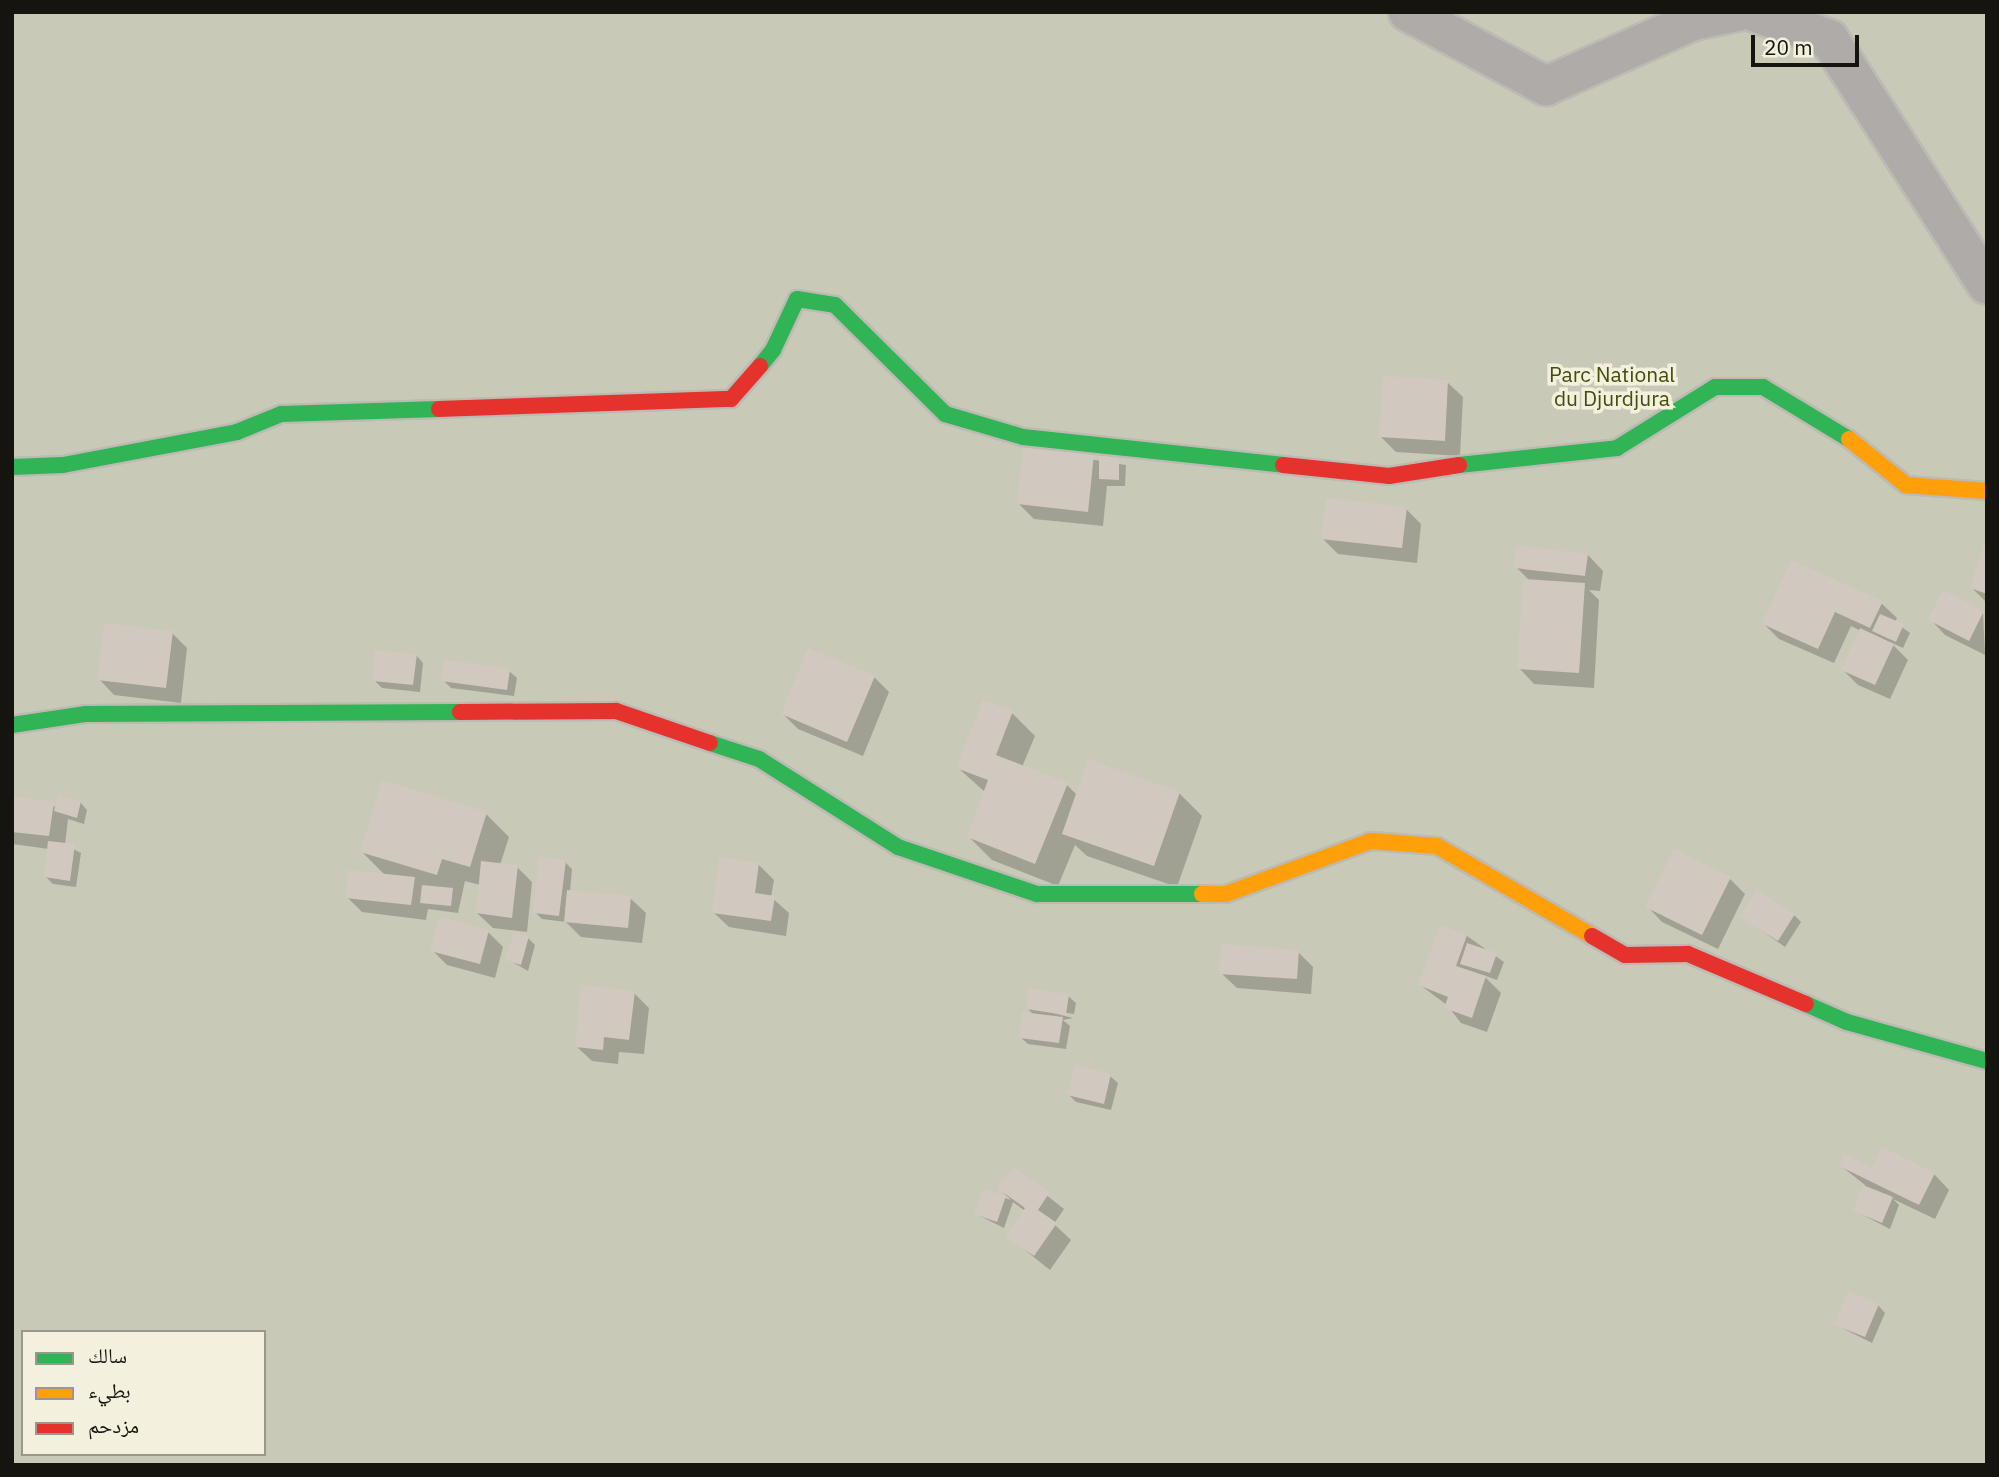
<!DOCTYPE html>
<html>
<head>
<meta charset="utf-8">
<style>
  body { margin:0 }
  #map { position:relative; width:1999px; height:1477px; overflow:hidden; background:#e2e0d6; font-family:"IBM Plex Sans","Noto Naskh Arabic",sans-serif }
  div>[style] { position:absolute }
  .green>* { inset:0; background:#c8cab7 }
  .shadow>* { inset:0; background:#0003 }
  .building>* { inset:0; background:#d1c8c0 }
  .roads { filter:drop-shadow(2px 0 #bcbab3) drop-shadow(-2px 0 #bcbab3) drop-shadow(0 2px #bcbab3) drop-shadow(0 -2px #bcbab3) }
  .street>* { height:38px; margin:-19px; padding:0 19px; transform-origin:19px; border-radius:19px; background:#aeaba9 }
  .fast>* { height:16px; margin:-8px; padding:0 8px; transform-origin:8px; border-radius:8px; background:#30b455 }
  .slow>* { height:16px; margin:-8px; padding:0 8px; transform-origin:8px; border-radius:8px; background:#ff9f0a }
  .jam>* { height:16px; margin:-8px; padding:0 8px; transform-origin:8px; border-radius:8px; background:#e5322d }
  span { translate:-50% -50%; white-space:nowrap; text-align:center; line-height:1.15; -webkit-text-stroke:7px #f4f0de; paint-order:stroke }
  .park-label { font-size:21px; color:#444d0d }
  .frame { position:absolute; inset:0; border:14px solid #16140e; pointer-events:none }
  .legend { position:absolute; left:21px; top:1330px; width:245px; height:126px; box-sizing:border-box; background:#f4f0de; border:2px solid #9b988b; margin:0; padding:9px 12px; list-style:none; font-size:21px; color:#16140e }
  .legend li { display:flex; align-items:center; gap:14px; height:35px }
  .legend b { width:35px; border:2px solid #9b988b }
  .scale { position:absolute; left:1751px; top:35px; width:108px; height:32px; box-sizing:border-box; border:4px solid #16140e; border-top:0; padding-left:9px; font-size:21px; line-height:24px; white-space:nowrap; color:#16140e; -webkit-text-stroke:5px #f4f0de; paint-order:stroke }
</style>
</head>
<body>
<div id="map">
  <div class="green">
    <i style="clip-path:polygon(evenodd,12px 12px,1987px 12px,1987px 1465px,12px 1465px,12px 12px,23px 1332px,264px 1332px,264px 1454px,23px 1454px,23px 1332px)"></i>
  </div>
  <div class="shadow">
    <i style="clip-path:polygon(1447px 382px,1463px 397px,1460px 456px,1396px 452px,1381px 437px)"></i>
    <i style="clip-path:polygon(1025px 449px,1126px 465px,1125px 486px,1107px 486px,1103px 526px,1034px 519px,1019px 504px)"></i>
    <i style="clip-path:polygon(1406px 509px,1421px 524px,1417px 563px,1338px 554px,1323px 539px)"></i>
    <i style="clip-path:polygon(1987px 543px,1987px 603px,1972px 588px)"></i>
    <i style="clip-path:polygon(1588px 555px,1603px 571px,1600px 591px,1589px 590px,1599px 600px,1594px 688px,1534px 684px,1519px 668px,1530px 581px,1516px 567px)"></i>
    <i style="clip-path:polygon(1881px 603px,1897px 618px,1895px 622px,1910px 633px,1903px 648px,1890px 642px,1908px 660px,1890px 699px,1858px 685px,1843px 670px,1861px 631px,1851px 626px,1834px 663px,1779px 639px,1764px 624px)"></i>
    <i style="clip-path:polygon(1983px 612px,1985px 655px,1945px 635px,1930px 619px)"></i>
    <i style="clip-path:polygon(172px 633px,187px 648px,181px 703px,114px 695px,99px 679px)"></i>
    <i style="clip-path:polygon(416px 655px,423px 663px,420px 692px,382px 688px,374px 680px)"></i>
    <i style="clip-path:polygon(509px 671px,517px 678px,514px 696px,451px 688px,443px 680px)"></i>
    <i style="clip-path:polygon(874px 677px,889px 692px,863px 756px,798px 729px,783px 714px)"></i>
    <i style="clip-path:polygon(1012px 713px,1035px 736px,1022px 767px,1067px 785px,1077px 795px,1179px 793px,1202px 816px,1177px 887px,1087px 856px,1075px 845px,1058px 886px,992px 860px,969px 837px,985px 792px,958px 768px)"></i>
    <i style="clip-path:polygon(12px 798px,57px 807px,80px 802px,87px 810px,84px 824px,68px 819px,65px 845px,81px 853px,76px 887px,53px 884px,46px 877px,49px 849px,12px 844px)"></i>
    <i style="clip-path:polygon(486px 814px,509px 837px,500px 865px,517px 867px,532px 882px,527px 932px,493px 928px,477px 913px,480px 885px,465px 881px,458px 913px,428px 909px,426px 920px,362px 912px,347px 897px,386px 876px,362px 852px)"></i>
    <i style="clip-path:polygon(565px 862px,572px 869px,570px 892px,630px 898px,646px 913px,642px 943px,581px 937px,566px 922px,542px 919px,535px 912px)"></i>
    <i style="clip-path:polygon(758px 864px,774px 880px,771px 897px,789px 913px,786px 936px,729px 927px,713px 912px)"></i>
    <i style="clip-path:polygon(1730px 879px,1745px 894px,1718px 949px,1662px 922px,1647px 906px)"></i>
    <i style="clip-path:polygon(1794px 915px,1801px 922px,1785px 947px,1742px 917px)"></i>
    <i style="clip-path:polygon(1441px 927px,1467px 936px,1504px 962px,1497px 980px,1483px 975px,1501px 993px,1487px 1032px,1461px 1023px,1447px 1005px,1420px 985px)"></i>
    <i style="clip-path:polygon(488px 932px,503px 947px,495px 978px,447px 965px,432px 950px)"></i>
    <i style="clip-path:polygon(528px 938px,535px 945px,528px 971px,507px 959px)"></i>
    <i style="clip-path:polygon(1298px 952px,1313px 967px,1311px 994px,1237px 988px,1221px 973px)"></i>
    <i style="clip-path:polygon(634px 993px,649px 1008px,644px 1054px,619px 1052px,618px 1064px,592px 1061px,576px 1046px)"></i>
    <i style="clip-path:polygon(1068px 996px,1076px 1003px,1074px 1014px,1033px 1008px,1073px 1018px,1063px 1020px,1070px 1026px,1066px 1049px,1028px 1044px,1020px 1037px,1034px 1015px,1027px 1008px)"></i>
    <i style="clip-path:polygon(1110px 1076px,1118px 1083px,1111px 1110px,1076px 1102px,1069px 1095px)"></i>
    <i style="clip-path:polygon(1841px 1166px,1934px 1174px,1949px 1190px,1935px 1219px,1893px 1199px,1899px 1205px,1890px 1229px,1855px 1211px,1865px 1185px)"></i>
    <i style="clip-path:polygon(1013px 1169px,1064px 1209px,1054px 1224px,1071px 1240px,1050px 1270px,1007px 1236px,1025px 1211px,1013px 1202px,1004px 1228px,976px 1214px,984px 1191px,1011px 1200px,999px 1188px)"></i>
    <i style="clip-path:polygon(1878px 1305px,1885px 1313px,1872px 1343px,1836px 1325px)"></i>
  </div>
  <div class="building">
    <i style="clip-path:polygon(1383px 376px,1448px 380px,1445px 441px,1379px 437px)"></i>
    <i style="clip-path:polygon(1023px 447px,1094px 454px,1088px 512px,1017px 504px)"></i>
    <i style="clip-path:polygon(1099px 456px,1119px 456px,1119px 480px,1099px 479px)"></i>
    <i style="clip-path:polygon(1326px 498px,1407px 507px,1402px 548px,1321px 539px)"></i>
    <i style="clip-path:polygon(1986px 539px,1987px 539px,1987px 594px,1970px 588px)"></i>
    <i style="clip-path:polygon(1516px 545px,1588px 554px,1585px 576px,1514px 568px)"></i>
    <i style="clip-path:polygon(1791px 560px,1883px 601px,1870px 628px,1835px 612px,1818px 649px,1762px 624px)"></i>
    <i style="clip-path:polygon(1523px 579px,1585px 583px,1579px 673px,1517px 669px)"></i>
    <i style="clip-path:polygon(1943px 590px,1984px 611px,1969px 641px,1928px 620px)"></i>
    <i style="clip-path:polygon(1880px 614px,1904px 624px,1896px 642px,1872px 631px)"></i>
    <i style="clip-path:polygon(104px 623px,173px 631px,166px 688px,97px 680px)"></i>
    <i style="clip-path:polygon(1860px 628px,1894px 644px,1875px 685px,1841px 670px)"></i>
    <i style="clip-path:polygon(808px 648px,875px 676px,847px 742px,781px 714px)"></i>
    <i style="clip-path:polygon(375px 650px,417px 654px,413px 685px,373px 681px)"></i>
    <i style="clip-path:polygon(444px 660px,510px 669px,507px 690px,441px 681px)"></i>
    <i style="clip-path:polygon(983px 700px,1013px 711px,996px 755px,1068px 783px,1035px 864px,967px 837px,988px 780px,956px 768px)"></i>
    <i style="clip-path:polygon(1088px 759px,1180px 792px,1154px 866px,1062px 834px)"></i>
    <i style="clip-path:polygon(382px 780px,487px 812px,470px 867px,442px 859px,437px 875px,360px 852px)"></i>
    <i style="clip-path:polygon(58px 795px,81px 801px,77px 818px,54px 811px)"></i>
    <i style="clip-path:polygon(12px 796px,54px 802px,49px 836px,12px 832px)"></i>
    <i style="clip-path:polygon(48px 841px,75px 844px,70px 881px,44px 877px)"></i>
    <i style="clip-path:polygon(1674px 849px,1731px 877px,1702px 935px,1645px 907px)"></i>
    <i style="clip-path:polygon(539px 857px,566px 860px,559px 916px,533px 913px)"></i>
    <i style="clip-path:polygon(719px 857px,759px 863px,755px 893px,775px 896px,771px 921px,712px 913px)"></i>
    <i style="clip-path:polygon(481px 861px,518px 865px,512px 918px,476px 913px)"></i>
    <i style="clip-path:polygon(348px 870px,415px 877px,411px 905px,345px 898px)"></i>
    <i style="clip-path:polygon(422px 885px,453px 888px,451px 906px,420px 903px)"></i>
    <i style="clip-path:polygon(567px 890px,631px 896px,628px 928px,564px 922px)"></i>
    <i style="clip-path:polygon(1757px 890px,1795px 914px,1778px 941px,1739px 917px)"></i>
    <i style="clip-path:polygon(439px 917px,489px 930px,480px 964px,430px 951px)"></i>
    <i style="clip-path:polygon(1440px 925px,1467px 935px,1456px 966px,1486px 976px,1472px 1018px,1444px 1008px,1448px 997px,1418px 985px)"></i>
    <i style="clip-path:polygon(514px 932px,529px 936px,521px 965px,505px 960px)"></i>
    <i style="clip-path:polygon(1467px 943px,1497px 953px,1490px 973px,1460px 964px)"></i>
    <i style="clip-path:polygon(1221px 944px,1299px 950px,1297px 979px,1219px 974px)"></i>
    <i style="clip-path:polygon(581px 985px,635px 991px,629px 1040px,604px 1037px,603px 1050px,575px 1047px)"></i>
    <i style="clip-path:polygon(1029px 988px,1069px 994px,1066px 1015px,1026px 1009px)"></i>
    <i style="clip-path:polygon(1022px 1012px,1063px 1017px,1059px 1043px,1019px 1038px)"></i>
    <i style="clip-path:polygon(1075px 1065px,1111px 1074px,1104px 1104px,1067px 1095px)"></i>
    <i style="clip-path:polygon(1882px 1147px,1935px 1173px,1919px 1205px,1839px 1166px,1844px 1154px,1872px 1168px)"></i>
    <i style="clip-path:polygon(1013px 1167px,1050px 1192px,1038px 1210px,1057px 1223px,1034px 1256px,1005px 1237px,1025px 1208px,997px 1188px)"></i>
    <i style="clip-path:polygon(1863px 1185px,1893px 1197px,1882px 1223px,1853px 1211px)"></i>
    <i style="clip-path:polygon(983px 1189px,1006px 1196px,997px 1222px,974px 1214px)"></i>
    <i style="clip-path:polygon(1848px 1291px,1879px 1304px,1865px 1337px,1834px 1325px)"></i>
  </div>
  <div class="roads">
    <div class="street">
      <i style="left:1408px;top:12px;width:157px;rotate:28.2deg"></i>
      <i style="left:1546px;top:86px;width:161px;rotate:-23.9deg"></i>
      <i style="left:1693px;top:21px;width:45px;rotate:-11.6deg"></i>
      <i style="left:1754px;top:12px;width:80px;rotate:19.8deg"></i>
      <i style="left:1829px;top:39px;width:292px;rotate:57.3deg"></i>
    </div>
    <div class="fast">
      <i style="left:760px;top:366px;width:21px;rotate:-51deg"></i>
      <i style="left:773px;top:350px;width:56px;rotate:-64.8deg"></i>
      <i style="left:797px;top:299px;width:38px;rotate:9deg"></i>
      <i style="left:835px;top:305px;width:155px;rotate:44.7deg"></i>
      <i style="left:945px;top:414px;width:81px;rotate:16.4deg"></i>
      <i style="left:1023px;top:437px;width:262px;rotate:6.1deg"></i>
      <i style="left:1459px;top:465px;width:159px;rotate:-6.1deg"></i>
      <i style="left:1617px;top:448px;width:115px;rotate:-31.9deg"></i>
      <i style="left:1715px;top:387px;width:48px"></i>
      <i style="left:1763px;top:387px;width:100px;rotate:31.2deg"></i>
      <i style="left:12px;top:467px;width:51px;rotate:-2.2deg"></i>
      <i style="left:63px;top:465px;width:177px;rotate:-10.7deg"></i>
      <i style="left:237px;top:432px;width:48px;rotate:-22.2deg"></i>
      <i style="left:281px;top:414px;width:158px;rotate:-1.8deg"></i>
      <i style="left:12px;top:725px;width:75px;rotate:-8.5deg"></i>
      <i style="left:86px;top:714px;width:374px;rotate:-0.3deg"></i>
      <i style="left:710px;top:743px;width:52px;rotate:18.1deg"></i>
      <i style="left:759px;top:759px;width:165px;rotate:32.3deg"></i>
      <i style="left:898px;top:847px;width:147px;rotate:18.7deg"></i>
      <i style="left:1037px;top:894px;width:165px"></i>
      <i style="left:1806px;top:1004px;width:45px;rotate:23.7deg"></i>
      <i style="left:1847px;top:1022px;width:145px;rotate:15.6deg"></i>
    </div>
    <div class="slow">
      <i style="left:1849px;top:439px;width:73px;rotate:38.9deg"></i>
      <i style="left:1906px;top:485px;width:81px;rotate:4.2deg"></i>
      <i style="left:1202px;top:894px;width:24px"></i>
      <i style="left:1226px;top:894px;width:154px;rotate:-20.1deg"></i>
      <i style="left:1371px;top:841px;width:66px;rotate:4.3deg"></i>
      <i style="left:1437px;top:846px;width:179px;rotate:30.1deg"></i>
    </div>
    <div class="jam">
      <i style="left:439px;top:409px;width:292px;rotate:-2deg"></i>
      <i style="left:731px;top:399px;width:44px;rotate:-48.7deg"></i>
      <i style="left:1283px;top:465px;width:107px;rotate:5.9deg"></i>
      <i style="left:1389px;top:476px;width:71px;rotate:-8.9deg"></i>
      <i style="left:460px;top:712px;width:156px;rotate:-0.4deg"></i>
      <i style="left:616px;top:711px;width:99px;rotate:18.8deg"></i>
      <i style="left:1592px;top:936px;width:38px;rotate:30deg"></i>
      <i style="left:1625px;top:955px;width:63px;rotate:-0.9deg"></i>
      <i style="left:1688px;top:954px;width:128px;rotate:23deg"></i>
    </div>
  </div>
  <div class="park-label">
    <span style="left:1612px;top:386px">Parc National<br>du Djurdjura</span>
  </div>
  <div class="frame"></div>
  <ul class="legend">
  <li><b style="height:9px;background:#30b455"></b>سالك</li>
  <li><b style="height:9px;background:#ff9f0a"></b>بطيء</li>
  <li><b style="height:9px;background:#e5322d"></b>مزدحم</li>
  </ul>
  <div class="scale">20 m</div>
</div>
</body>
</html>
